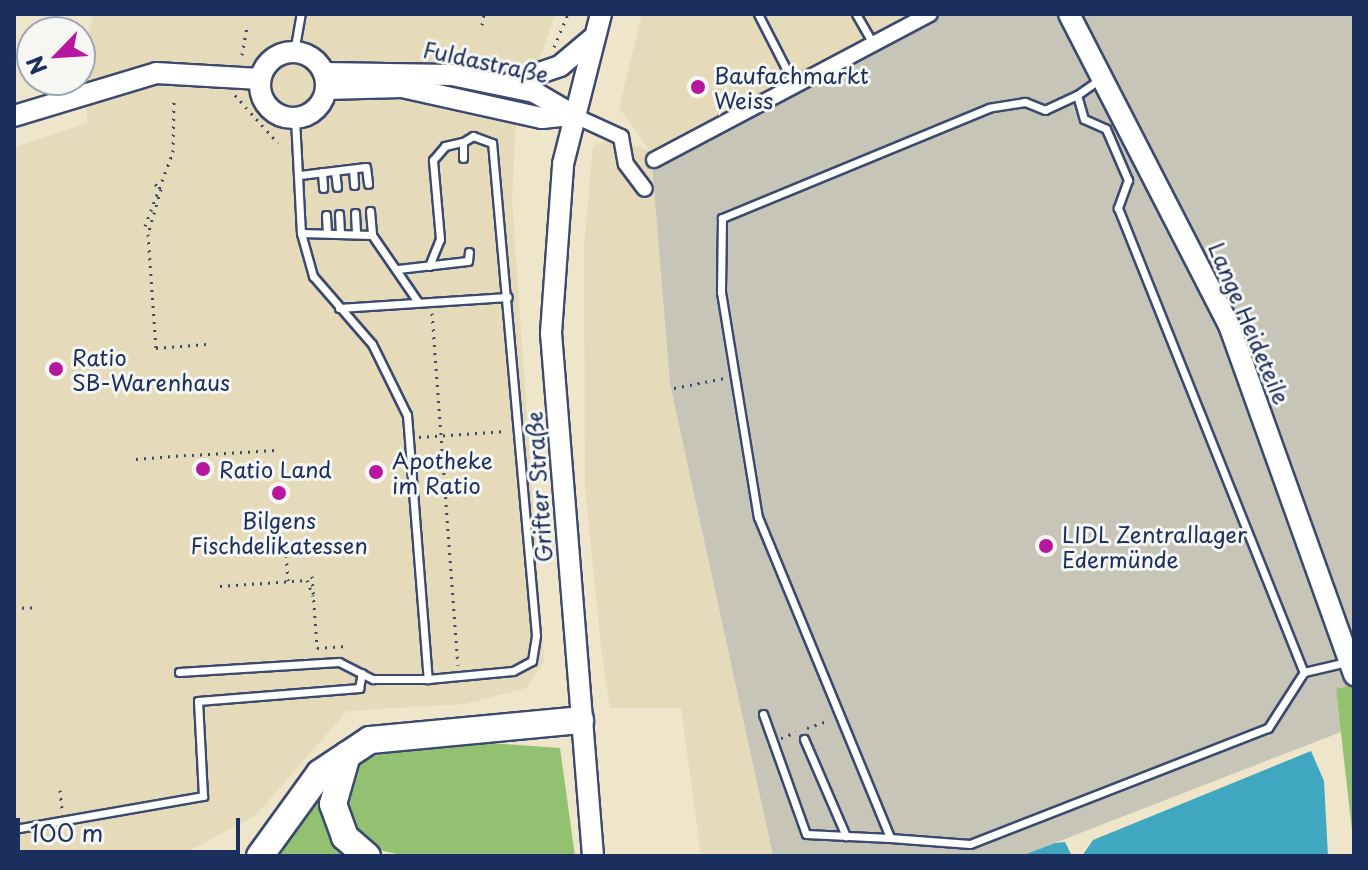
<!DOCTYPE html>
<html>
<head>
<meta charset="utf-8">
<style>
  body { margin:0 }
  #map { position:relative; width:1368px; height:870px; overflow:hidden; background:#efe5cb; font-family:"Playpen Sans",sans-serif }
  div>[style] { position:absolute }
  .built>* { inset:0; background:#e5dbba }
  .industrial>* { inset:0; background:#c7c5b8 }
  .green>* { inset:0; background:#92c271 }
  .water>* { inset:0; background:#40a7c0 }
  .path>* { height:3px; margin-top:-1.5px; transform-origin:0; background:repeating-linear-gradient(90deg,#3b4a6e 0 2px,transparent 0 8px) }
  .roads { filter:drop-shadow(2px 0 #3b4a6e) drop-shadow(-2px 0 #3b4a6e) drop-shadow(0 2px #3b4a6e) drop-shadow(0 -2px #3b4a6e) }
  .lane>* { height:7px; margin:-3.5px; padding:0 3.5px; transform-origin:3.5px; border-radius:3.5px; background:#fff }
  .street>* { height:14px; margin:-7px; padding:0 7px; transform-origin:7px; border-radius:7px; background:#fff }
  .secondary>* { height:20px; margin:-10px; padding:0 10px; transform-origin:10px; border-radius:10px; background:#fff }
  .secondary>.ring { margin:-10px; padding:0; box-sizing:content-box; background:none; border:20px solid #fff; border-radius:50% }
  .highway>* { height:26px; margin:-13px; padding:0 13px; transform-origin:13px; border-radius:13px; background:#fff }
  .dots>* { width:22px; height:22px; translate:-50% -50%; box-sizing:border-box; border:4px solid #f6f6f2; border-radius:50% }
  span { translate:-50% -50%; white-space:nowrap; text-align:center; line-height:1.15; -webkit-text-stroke:6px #f6f6f2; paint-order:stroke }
  .street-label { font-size:22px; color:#1b2f5e }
  .poi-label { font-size:22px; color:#1b2f5e }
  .left { translate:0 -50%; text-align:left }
  .frame { position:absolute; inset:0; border:16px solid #1b2f5e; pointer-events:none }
  .north { position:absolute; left:16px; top:16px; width:80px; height:80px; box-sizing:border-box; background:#f6f6f2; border:2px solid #9ea6b7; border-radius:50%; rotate:245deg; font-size:22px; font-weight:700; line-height:32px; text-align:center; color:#1b2f5e }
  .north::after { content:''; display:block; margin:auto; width:28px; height:36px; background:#b5179e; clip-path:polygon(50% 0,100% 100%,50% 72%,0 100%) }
  .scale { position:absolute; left:16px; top:818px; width:224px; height:36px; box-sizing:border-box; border:4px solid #1b2f5e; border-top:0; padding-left:10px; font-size:24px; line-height:28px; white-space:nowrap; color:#1b2f5e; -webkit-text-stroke:6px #f6f6f2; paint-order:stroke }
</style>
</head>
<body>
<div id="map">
  <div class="built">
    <i style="clip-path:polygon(93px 14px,555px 14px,515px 133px,512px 200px,544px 661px,526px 688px,465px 704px,347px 711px,256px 815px,180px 856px,14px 856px,14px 147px,88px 123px,80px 70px)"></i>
    <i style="clip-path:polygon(642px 14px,920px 14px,651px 153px,670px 384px,773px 856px,701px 855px,681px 708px,610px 708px,602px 656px,585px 488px,584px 248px,593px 146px,614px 138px,650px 151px,619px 108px)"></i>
  </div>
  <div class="industrial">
    <i style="clip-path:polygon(920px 14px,1354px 14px,1354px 685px,1336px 690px,1341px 732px,1021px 856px,773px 856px,670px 384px,651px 152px)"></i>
  </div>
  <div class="green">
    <i style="clip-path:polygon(1354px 685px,1354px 848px,1336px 689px)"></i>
    <i style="clip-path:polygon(435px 739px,560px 748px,575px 856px,401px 855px,371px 848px,349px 828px,342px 800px,349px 775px,364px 759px)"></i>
    <i style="clip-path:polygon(323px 779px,357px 856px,269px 856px)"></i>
  </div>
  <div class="water">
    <i style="clip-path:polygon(1311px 751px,1324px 781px,1328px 856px,1082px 856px,1093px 840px)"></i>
    <i style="clip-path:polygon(1065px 842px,1072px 856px,1021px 856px,1055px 843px)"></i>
  </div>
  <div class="path">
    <i style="left:482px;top:25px;width:11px;rotate:-80deg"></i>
    <i style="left:554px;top:47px;width:36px;rotate:-67deg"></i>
    <i style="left:242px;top:55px;width:27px;rotate:-80deg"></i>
    <i style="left:14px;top:67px;width:19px;rotate:16deg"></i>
    <i style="left:235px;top:95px;width:64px;rotate:48.1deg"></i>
    <i style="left:155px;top:184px;width:8px;rotate:40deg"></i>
    <i style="left:161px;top:189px;width:47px;rotate:106.1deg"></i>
    <i style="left:148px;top:234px;width:114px;rotate:86deg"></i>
    <i style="left:156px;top:348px;width:51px;rotate:-4.5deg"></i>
    <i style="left:145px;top:226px;width:79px;rotate:-69.3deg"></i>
    <i style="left:173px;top:152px;width:54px;rotate:-88.9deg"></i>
    <i style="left:432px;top:313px;width:353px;rotate:85.8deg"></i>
    <i style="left:674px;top:388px;width:52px;rotate:-11.1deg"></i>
    <i style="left:14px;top:395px;width:7px;rotate:-8deg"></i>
    <i style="left:419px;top:437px;width:88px;rotate:-3.9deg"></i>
    <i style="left:192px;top:455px;width:83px;rotate:-3.4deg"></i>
    <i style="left:136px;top:459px;width:50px;rotate:-4.6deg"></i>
    <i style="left:312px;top:576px;width:72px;rotate:86deg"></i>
    <i style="left:317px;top:648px;width:32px;rotate:-4deg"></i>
    <i style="left:288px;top:581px;width:29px;rotate:-94deg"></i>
    <i style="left:286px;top:552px;width:15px;rotate:-42deg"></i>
    <i style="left:220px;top:586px;width:87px;rotate:-3.9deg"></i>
    <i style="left:307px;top:580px;width:17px;rotate:69deg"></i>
    <i style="left:14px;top:608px;width:23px;rotate:-2deg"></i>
    <i style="left:807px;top:728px;width:24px;rotate:-19deg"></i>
    <i style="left:781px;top:738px;width:16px;rotate:-22deg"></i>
    <i style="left:60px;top:790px;width:20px;rotate:84deg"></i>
  </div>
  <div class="roads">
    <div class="lane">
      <i style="left:758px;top:14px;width:81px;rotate:62.8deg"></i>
      <i style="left:856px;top:14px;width:34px;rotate:60deg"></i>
      <i style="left:294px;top:52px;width:39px;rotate:-80deg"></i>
      <i style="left:1100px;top:79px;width:28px;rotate:145deg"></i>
      <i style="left:1077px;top:95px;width:25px;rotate:74deg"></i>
      <i style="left:1084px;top:119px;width:24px;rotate:24deg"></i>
      <i style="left:1106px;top:129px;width:56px;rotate:66.7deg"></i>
      <i style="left:1128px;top:180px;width:30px;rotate:110deg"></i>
      <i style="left:1118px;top:208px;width:500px;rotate:68.2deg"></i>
      <i style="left:1077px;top:95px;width:35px;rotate:155deg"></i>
      <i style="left:1045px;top:110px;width:22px;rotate:-158deg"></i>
      <i style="left:1025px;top:102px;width:36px;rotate:171deg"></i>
      <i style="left:989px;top:108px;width:289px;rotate:157.6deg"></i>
      <i style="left:722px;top:218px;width:74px;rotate:90.8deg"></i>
      <i style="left:721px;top:292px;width:228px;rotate:80.7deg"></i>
      <i style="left:758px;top:517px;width:347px;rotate:67.6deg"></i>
      <i style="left:890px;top:838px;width:80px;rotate:4.3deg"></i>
      <i style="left:970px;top:844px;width:320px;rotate:-21.3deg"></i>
      <i style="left:1268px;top:728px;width:67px;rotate:-57.3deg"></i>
      <i style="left:1304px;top:672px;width:44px;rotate:-13.1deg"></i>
      <i style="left:295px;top:119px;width:114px;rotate:87deg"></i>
      <i style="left:301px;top:233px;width:45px;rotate:74.4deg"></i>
      <i style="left:313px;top:276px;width:90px;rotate:49.1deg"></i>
      <i style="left:372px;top:344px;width:79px;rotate:63.8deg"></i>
      <i style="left:407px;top:415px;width:265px;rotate:85.5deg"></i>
      <i style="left:353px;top:169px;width:16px;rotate:86deg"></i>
      <i style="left:335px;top:171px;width:16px;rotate:83deg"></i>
      <i style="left:322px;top:172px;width:16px;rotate:86deg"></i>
      <i style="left:300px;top:175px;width:66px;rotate:-6.9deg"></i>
      <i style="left:366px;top:167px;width:17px;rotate:83deg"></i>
      <i style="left:370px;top:211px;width:24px;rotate:85deg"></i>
      <i style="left:372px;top:235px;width:81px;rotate:55.5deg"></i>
      <i style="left:355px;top:213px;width:21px;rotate:87deg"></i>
      <i style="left:339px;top:214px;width:20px;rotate:87deg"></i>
      <i style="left:326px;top:215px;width:18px;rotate:87deg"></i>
      <i style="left:301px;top:233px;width:71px;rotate:1.6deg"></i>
      <i style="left:429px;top:266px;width:29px;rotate:-68deg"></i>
      <i style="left:440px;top:239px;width:79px;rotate:-95.1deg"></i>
      <i style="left:433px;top:160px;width:18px;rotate:-49deg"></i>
      <i style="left:445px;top:146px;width:18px;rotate:-13deg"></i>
      <i style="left:398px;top:269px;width:70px;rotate:-6.5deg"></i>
      <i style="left:468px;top:261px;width:9px;rotate:-84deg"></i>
      <i style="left:339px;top:308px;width:169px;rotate:-3.7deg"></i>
      <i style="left:179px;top:672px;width:160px;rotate:-3.6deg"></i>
      <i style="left:339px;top:662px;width:38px;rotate:27deg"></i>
      <i style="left:373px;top:679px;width:55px"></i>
      <i style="left:428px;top:679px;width:85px;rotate:-5.4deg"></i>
      <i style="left:513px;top:671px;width:21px;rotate:-28deg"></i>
      <i style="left:532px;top:661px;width:26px;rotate:-81deg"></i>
      <i style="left:536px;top:635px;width:494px;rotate:-95.1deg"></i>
      <i style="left:492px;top:143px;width:20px;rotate:-160deg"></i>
      <i style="left:473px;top:136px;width:12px;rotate:149deg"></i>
      <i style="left:463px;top:142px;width:16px;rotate:90deg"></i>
      <i style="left:763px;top:714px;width:127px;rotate:70.3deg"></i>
      <i style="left:806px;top:834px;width:84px;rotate:2.7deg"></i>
      <i style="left:804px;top:739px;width:106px;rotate:66.6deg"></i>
      <i style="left:14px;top:829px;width:192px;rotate:-9.9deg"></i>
      <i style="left:203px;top:796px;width:95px;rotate:-93deg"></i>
      <i style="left:198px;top:701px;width:162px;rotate:-4.6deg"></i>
      <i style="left:359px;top:688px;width:15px;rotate:-79deg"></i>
    </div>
    <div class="street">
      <i style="left:573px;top:115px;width:53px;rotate:24.6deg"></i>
      <i style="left:621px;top:137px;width:27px;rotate:80deg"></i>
      <i style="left:626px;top:164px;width:31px;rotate:53deg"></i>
      <i style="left:654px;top:160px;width:312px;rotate:-27.9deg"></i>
    </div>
    <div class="secondary">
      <i style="left:1069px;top:14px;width:350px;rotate:62.8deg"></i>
      <i style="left:1229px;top:325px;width:372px;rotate:70.3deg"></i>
      <i class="ring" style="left:260px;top:52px;width:46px;height:46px"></i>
      <i style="left:324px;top:73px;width:128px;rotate:0.9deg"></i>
      <i style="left:452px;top:75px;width:84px;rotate:11.7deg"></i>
      <i style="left:534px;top:92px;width:45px;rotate:30.5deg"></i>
      <i style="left:510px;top:83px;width:53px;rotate:-18.8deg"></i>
      <i style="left:560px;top:66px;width:42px;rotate:-40.2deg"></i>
      <i style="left:326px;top:89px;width:76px;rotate:-1.5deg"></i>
      <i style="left:402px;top:87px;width:143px;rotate:12.5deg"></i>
      <i style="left:542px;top:118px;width:31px;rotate:-6deg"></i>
      <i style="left:14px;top:116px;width:148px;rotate:-16.8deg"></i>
      <i style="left:156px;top:73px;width:104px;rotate:3.3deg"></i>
      <i style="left:593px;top:856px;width:525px;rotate:-94.59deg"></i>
      <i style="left:551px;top:333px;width:169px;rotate:-85.9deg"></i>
      <i style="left:563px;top:164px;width:155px;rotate:-75.8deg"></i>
    </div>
    <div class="highway">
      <i style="left:347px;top:755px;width:51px;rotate:105.9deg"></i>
      <i style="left:333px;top:804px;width:35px;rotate:70deg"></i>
      <i style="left:345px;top:837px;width:29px;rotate:41deg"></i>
      <i style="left:260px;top:856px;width:102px;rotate:-54.1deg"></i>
      <i style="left:320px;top:773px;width:60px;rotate:-33.4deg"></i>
      <i style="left:370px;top:740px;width:211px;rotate:-5.4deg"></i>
    </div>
  </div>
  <div class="dots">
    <i style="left:698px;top:87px;background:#b5179e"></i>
    <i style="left:56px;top:369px;background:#b5179e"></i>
    <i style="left:203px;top:469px;background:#b5179e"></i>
    <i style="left:376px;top:472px;background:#b5179e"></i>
    <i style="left:279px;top:493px;background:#b5179e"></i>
    <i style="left:1046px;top:546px;background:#b5179e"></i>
  </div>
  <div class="street-label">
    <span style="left:486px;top:61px;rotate:12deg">Fuldastraße</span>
    <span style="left:1250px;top:323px;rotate:67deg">Lange Heideteile</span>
    <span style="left:538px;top:487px;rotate:-94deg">Grifter Straße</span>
  </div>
  <div class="poi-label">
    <span class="left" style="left:714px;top:87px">Baufachmarkt<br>Weiss</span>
    <span class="left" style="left:72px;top:369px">Ratio<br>SB-Warenhaus</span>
    <span class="left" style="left:392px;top:472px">Apotheke<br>im Ratio</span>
    <span class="left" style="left:219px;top:469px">Ratio Land</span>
    <span style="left:279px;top:532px">Bilgens<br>Fischdelikatessen</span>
    <span class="left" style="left:1062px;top:546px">LIDL Zentrallager<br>Edermünde</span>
  </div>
  <div class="frame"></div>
  <div class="north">N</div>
  <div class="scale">100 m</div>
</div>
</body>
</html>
